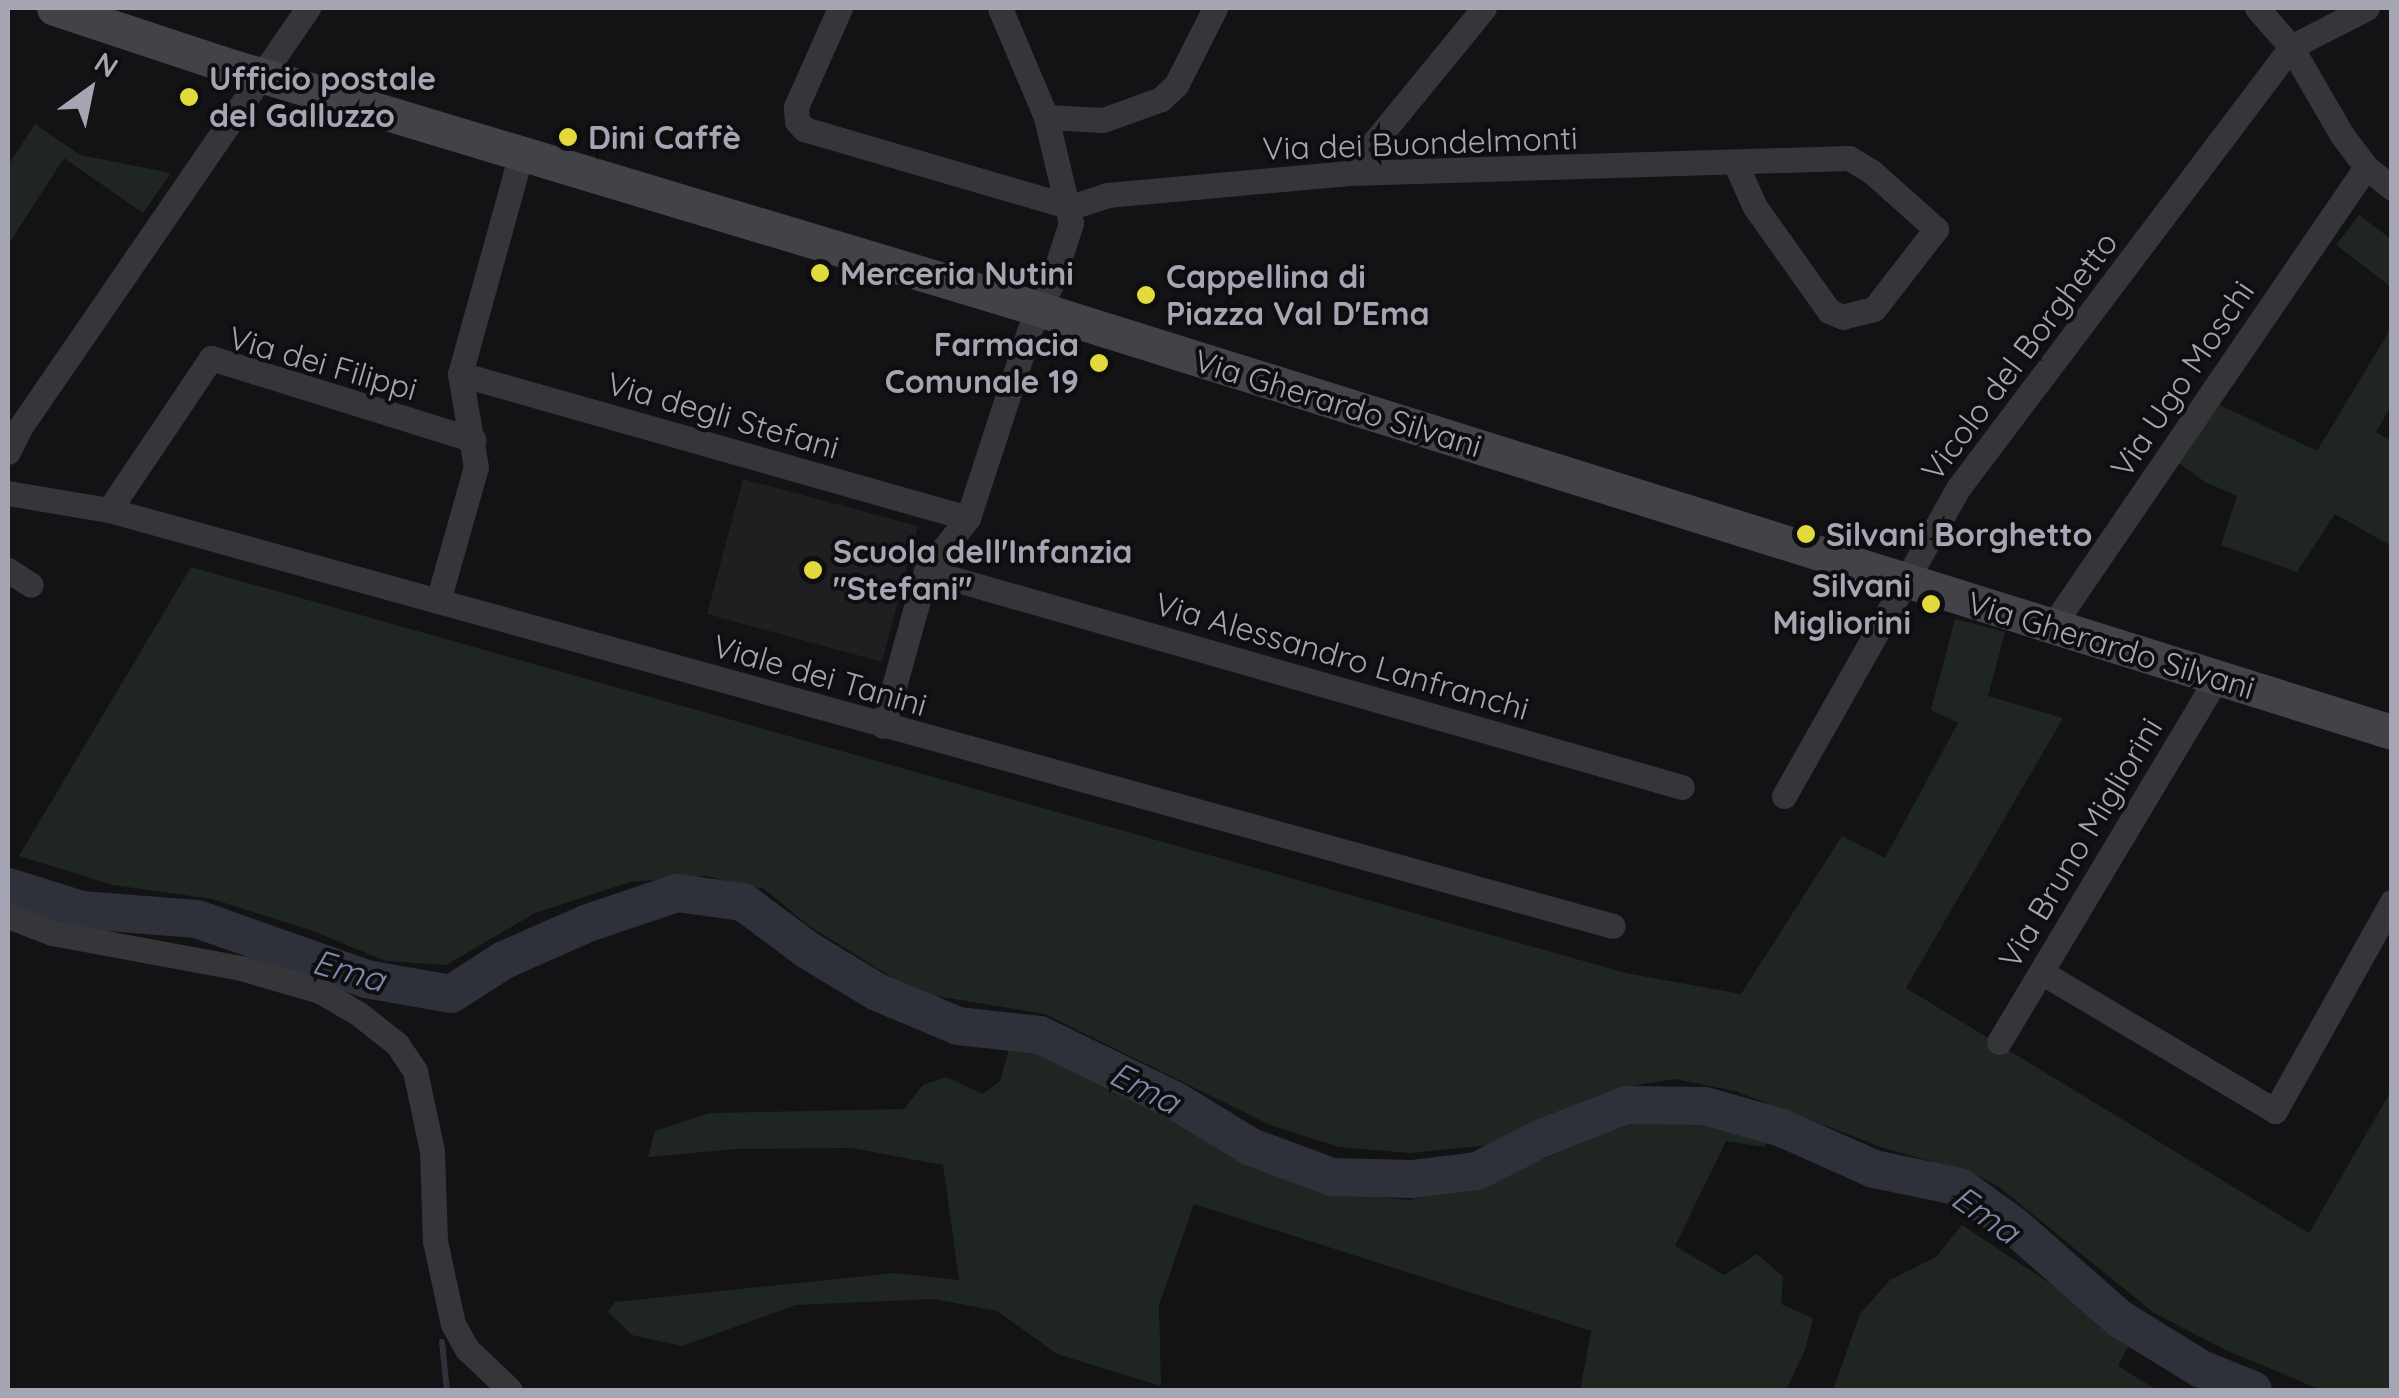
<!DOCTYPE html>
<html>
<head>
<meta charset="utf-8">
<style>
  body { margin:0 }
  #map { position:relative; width:2399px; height:1398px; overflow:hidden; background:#131214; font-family:Quicksand,sans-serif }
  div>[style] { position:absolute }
  .built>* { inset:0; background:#1f1e20 }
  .green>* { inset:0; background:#1f2622 }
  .stream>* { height:6px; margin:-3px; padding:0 3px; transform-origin:3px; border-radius:3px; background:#2e313a }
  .river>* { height:38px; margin:-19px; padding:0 19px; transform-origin:19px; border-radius:19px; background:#2e313a }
  .street>* { height:25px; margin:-12.5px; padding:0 12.5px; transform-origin:12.5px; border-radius:12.5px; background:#36363a }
  .secondary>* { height:35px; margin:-17.5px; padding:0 17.5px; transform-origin:17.5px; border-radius:17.5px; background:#424248 }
  .dots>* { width:28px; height:28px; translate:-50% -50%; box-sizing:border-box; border:5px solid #0e0d0f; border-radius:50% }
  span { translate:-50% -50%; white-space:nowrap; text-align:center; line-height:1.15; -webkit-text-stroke:8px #0e0d0f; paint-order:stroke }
  .poi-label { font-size:32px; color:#a5a5b3; font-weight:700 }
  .left { translate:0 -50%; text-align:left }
  .right { translate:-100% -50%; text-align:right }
  .street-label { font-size:32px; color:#a5a5b3 }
  .water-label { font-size:35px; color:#7e89ac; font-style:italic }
  .frame { position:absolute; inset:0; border:10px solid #a5a5b3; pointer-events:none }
  .north { position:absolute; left:40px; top:40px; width:100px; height:100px; -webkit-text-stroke:8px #0e0d0f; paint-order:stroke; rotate:33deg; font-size:28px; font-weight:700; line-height:40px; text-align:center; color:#a5a5b3 }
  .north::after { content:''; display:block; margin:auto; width:35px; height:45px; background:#a5a5b3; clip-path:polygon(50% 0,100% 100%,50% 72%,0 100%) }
</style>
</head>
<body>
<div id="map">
  <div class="built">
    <i style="clip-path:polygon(743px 479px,918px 526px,882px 662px,707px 614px)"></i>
  </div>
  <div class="green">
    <i style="clip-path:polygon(35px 124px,80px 155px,171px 173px,143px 213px,64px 158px,8px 245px,8px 166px)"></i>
    <i style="clip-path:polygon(2359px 215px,2391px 239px,2391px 287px,2336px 245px)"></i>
    <i style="clip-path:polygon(2391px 328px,2391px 406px,2376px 432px,2391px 441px,2391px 546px,2335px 514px,2297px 572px,2221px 545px,2237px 496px,2205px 482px,2176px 461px,2218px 404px,2317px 451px)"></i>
    <i style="clip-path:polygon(191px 567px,1626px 973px,1741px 994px,1842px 836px,1885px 858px,1958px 723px,1931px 710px,1955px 619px,2005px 632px,1988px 696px,2063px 718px,1906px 988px,2309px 1233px,2391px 1091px,2391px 1390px,2321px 1390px,2226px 1350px,2154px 1313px,1999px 1187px,1975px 1174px,1884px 1148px,1735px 1091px,1675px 1079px,1624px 1087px,1595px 1097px,1491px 1145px,1410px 1153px,1339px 1147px,1270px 1125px,1045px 1014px,917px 993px,808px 925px,764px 889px,705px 876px,630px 882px,535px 913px,446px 965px,386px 961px,310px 930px,212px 899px,113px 885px,19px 856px)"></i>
    <i style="clip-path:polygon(1009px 1049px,1045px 1050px,1189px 1126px,1337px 1193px,1410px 1200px,1513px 1172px,1635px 1119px,1678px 1117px,1729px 1123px,1771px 1136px,1764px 1147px,1726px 1141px,1675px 1246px,1724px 1275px,1757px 1254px,1783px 1277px,1781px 1304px,1813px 1318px,1805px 1350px,1786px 1390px,1580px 1390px,1591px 1331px,1194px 1204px,1159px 1305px,1161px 1386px,1057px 1354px,997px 1311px,934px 1299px,796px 1305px,682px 1346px,632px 1335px,608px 1312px,615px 1302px,895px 1273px,959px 1280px,943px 1165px,851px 1148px,737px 1149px,648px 1157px,655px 1131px,710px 1113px,904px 1109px,923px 1085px,946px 1077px,983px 1094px,1000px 1081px)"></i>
    <i style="clip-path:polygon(1962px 1225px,2075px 1300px,2129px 1345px,2118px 1366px,2157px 1390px,1833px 1390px,1860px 1314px,1890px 1280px,1936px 1257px)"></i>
  </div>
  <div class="stream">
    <i style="left:442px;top:1342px;width:48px;rotate:84.1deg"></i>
  </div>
  <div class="river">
    <i style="left:8px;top:887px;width:77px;rotate:17.3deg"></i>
    <i style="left:82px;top:910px;width:115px;rotate:4.5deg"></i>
    <i style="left:197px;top:919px;width:179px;rotate:19.5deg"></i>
    <i style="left:366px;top:979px;width:86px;rotate:10deg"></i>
    <i style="left:451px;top:994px;width:63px;rotate:-32.7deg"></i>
    <i style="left:504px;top:960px;width:92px;rotate:-23.8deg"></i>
    <i style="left:588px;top:923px;width:94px;rotate:-18.6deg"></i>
    <i style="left:677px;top:893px;width:67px;rotate:7.8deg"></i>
    <i style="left:743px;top:902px;width:82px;rotate:36.6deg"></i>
    <i style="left:809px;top:951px;width:79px;rotate:31.1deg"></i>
    <i style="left:877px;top:992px;width:88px;rotate:22.8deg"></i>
    <i style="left:958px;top:1026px;width:82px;rotate:6.3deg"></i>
    <i style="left:1040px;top:1035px;width:149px;rotate:25.9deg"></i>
    <i style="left:1174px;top:1100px;width:90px;rotate:31.4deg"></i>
    <i style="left:1251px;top:1147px;width:86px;rotate:20.3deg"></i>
    <i style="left:1332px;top:1177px;width:80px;rotate:1.4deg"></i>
    <i style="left:1412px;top:1179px;width:65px;rotate:-7deg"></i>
    <i style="left:1477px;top:1171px;width:73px;rotate:-26.9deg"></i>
    <i style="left:1542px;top:1138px;width:90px;rotate:-21.4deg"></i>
    <i style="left:1626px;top:1105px;width:79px;rotate:0.7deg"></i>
    <i style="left:1705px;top:1106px;width:80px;rotate:15.9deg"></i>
    <i style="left:1782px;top:1128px;width:101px;rotate:24deg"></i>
    <i style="left:1874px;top:1169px;width:88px;rotate:11.8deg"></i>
    <i style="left:1960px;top:1187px;width:67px;rotate:35.8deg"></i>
    <i style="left:2014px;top:1226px;width:141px;rotate:41.3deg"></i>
    <i style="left:2120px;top:1319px;width:95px;rotate:31.7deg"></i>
    <i style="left:2201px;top:1369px;width:56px;rotate:22deg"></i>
  </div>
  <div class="street">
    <i style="left:840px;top:8px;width:108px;rotate:114deg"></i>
    <i style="left:796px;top:107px;width:14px;rotate:86deg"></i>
    <i style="left:797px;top:121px;width:11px;rotate:49deg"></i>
    <i style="left:804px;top:129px;width:278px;rotate:16.3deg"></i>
    <i style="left:1071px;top:207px;width:38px;rotate:-18deg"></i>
    <i style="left:1107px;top:195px;width:243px;rotate:-5.2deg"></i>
    <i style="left:1349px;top:173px;width:500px;rotate:-1.72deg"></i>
    <i style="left:1849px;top:158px;width:27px;rotate:31deg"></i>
    <i style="left:1872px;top:172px;width:86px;rotate:41.7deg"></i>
    <i style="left:1936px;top:229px;width:101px;rotate:127.8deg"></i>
    <i style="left:1874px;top:309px;width:32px;rotate:166deg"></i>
    <i style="left:1843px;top:317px;width:15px;rotate:-157deg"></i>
    <i style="left:1829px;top:311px;width:128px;rotate:-125.4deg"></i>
    <i style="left:1755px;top:207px;width:46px;rotate:-114.3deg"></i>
    <i style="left:2257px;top:8px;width:52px;rotate:48.9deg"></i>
    <i style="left:2291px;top:47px;width:102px;rotate:59.9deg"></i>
    <i style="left:2342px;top:135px;width:40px;rotate:53deg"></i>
    <i style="left:2366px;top:167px;width:33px;rotate:39deg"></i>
    <i style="left:1046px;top:117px;width:57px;rotate:3deg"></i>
    <i style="left:1103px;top:120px;width:62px;rotate:-19.9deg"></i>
    <i style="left:1161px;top:99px;width:21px;rotate:-43deg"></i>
    <i style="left:1176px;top:85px;width:86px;rotate:-63.1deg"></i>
    <i style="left:1349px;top:173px;width:213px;rotate:-50.7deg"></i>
    <i style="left:460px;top:374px;width:528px;rotate:15.83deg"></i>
    <i style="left:8px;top:452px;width:25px;rotate:-64deg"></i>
    <i style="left:19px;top:429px;width:511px;rotate:-55.53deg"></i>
    <i style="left:8px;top:493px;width:102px;rotate:9.6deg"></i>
    <i style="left:109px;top:510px;width:1560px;rotate:15.46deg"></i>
    <i style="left:109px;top:510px;width:183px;rotate:-56.1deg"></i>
    <i style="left:211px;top:358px;width:275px;rotate:17.3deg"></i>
    <i style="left:8px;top:570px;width:27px;rotate:33deg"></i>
    <i style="left:926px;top:571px;width:786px;rotate:15.95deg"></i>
    <i style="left:438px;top:601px;width:139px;rotate:-74.2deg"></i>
    <i style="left:476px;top:467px;width:94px;rotate:-99.8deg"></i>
    <i style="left:460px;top:374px;width:231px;rotate:-74.5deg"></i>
    <i style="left:2051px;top:628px;width:558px;rotate:-55.66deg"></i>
    <i style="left:883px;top:726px;width:161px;rotate:-74.5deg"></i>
    <i style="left:926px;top:571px;width:68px;rotate:-51.6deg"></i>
    <i style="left:968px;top:518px;width:197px;rotate:-71.9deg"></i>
    <i style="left:1029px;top:331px;width:52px;rotate:-64.9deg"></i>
    <i style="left:1051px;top:284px;width:64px;rotate:-71.8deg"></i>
    <i style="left:1071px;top:223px;width:109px;rotate:-103.3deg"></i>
    <i style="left:1046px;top:117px;width:118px;rotate:-112.9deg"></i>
    <i style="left:1784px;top:796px;width:355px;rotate:-60.5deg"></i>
    <i style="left:1959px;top:487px;width:551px;rotate:-52.96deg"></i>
    <i style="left:2291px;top:47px;width:85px;rotate:-27.2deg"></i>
    <i style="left:8px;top:916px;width:47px;rotate:21.1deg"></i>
    <i style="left:52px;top:933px;width:192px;rotate:10.5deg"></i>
    <i style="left:241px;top:968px;width:82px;rotate:16.2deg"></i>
    <i style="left:320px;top:991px;width:45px;rotate:30.5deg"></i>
    <i style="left:359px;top:1014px;width:48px;rotate:38.3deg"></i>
    <i style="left:397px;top:1044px;width:32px;rotate:56deg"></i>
    <i style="left:415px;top:1071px;width:82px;rotate:78deg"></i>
    <i style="left:432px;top:1151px;width:90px;rotate:88.1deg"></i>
    <i style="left:435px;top:1241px;width:85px;rotate:77.8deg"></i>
    <i style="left:453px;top:1324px;width:29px;rotate:61deg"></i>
    <i style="left:467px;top:1349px;width:59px;rotate:43.6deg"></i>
    <i style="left:2041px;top:972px;width:272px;rotate:30.7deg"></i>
    <i style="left:2275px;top:1111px;width:240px;rotate:-60.8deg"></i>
    <i style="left:1999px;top:1042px;width:424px;rotate:-59.1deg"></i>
  </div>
  <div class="secondary">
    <i style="left:54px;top:8px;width:175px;rotate:18.3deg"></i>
    <i style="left:220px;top:63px;width:828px;rotate:16.71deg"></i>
    <i style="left:1013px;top:301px;width:1445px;rotate:17.36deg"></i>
  </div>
  <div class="dots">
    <i style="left:189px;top:97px;background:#e2da3c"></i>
    <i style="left:568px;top:137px;background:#e2da3c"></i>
    <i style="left:820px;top:273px;background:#e2da3c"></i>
    <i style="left:1146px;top:295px;background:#e2da3c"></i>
    <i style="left:1099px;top:363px;background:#e2da3c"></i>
    <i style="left:1806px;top:534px;background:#e2da3c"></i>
    <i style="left:813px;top:570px;background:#e2da3c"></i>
    <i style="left:1931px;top:604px;background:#e2da3c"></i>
  </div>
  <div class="poi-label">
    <span class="left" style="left:209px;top:97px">Ufficio postale<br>del Galluzzo</span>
    <span class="left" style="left:588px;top:137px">Dini Caffè</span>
    <span class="left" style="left:840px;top:273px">Merceria Nutini</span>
    <span class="left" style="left:1166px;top:295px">Cappellina di<br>Piazza Val D'Ema</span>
    <span class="right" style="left:1079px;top:363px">Farmacia<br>Comunale 19</span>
    <span class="left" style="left:1826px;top:534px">Silvani Borghetto</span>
    <span class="left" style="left:833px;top:570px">Scuola dell'Infanzia<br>"Stefani"</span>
    <span class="right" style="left:1911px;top:604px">Silvani<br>Migliorini</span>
  </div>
  <div class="street-label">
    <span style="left:1420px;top:143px;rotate:-2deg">Via dei Buondelmonti</span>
    <span style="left:2019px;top:356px;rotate:-53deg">Vicolo del Borghetto</span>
    <span style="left:323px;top:363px;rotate:16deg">Via dei Filippi</span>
    <span style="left:2182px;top:379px;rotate:-56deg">Via Ugo Moschi</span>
    <span style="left:1338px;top:403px;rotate:17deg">Via Gherardo Silvani</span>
    <span style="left:723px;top:415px;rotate:16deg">Via degli Stefani</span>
    <span style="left:2111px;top:645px;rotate:17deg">Via Gherardo Silvani</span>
    <span style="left:1342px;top:656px;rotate:16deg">Via Alessandro Lanfranchi</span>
    <span style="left:820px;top:675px;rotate:16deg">Viale dei Tanini</span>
    <span style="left:2080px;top:843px;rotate:-59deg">Via Bruno Migliorini</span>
  </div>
  <div class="water-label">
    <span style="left:349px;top:970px;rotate:16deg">Ema</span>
    <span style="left:1145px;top:1087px;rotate:27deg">Ema</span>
    <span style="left:1986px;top:1214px;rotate:35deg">Ema</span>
  </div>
  <div class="frame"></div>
  <div class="north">N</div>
</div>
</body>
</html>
